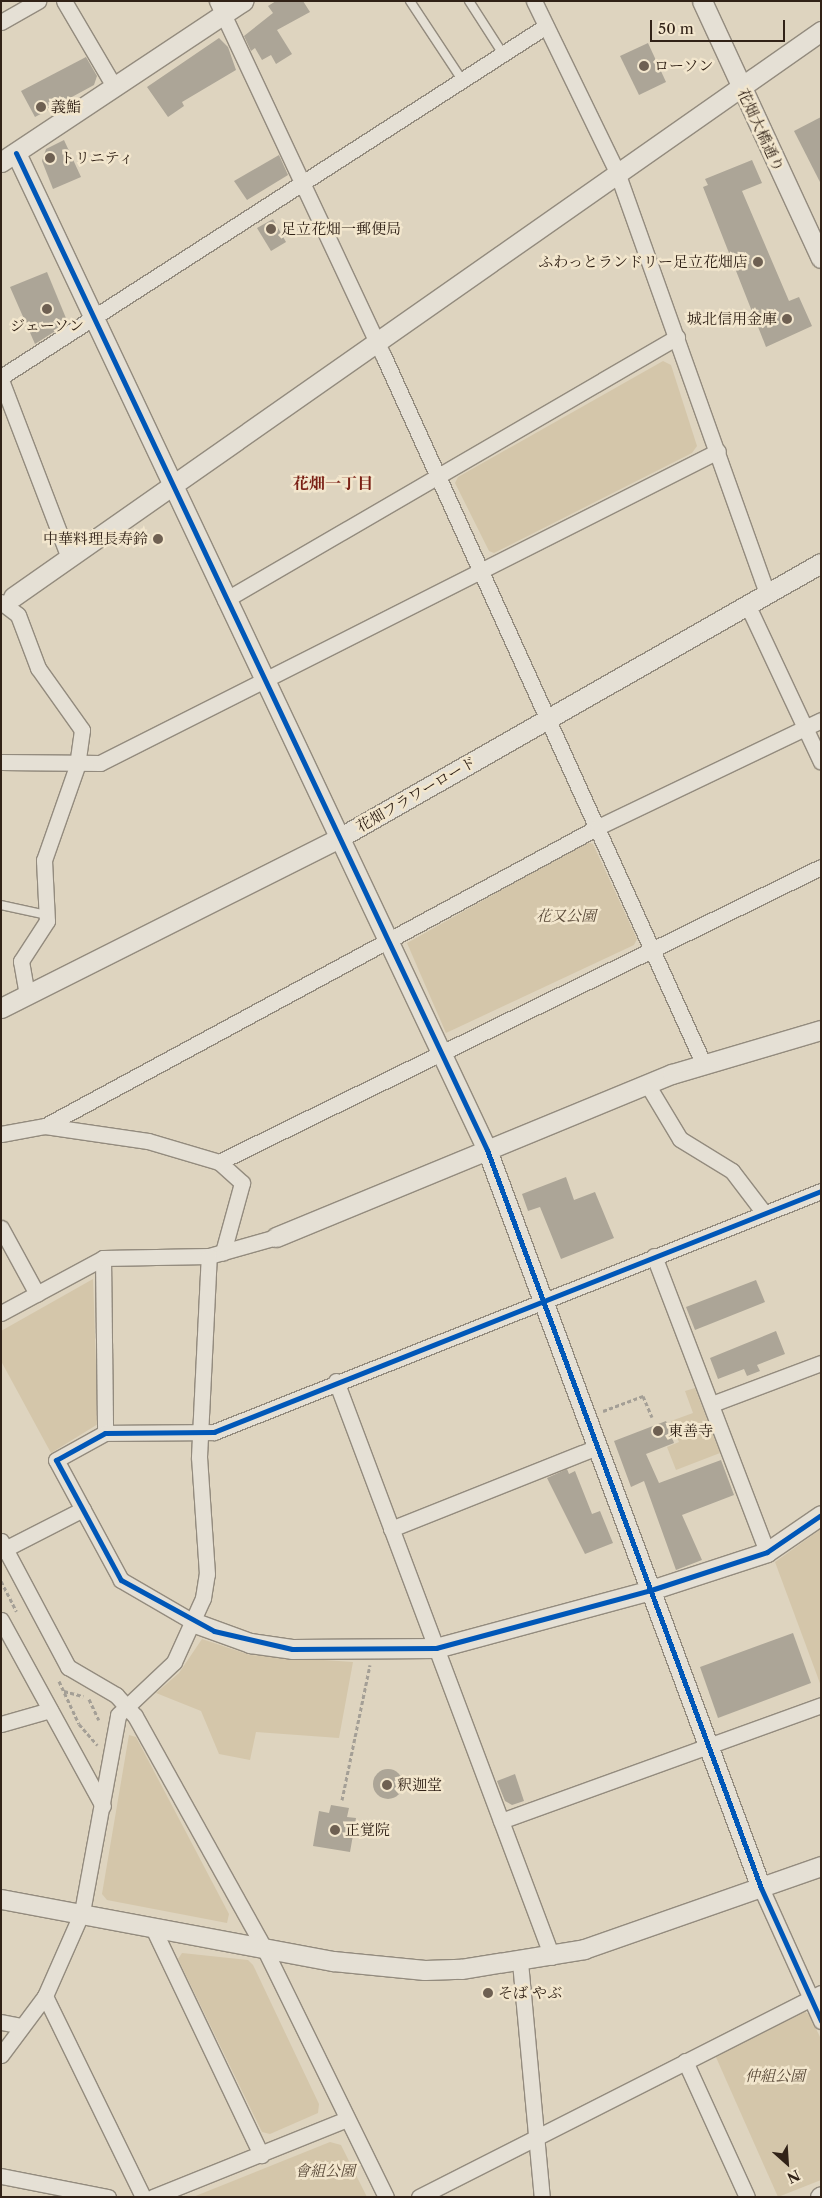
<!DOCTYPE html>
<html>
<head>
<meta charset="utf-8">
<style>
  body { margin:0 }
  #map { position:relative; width:822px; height:2198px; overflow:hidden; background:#ded4bf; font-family:"Libre Caslon Text","Noto Serif JP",serif }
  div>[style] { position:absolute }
  .green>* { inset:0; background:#d4c6aa }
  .building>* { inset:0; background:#aca597 }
  .round { border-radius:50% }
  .path>* { height:3px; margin-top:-1.5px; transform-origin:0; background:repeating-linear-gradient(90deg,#a49f96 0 4px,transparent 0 6.5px) }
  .roads { filter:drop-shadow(1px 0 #938b7e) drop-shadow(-1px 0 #938b7e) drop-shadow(0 1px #938b7e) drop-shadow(0 -1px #938b7e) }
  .service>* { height:8px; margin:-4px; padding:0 4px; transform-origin:4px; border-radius:4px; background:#e5e0d5 }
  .minor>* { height:15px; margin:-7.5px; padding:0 7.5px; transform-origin:7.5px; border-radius:7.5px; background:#e5e0d5 }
  .tertiary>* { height:19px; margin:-9.5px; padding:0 9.5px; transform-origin:9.5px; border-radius:9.5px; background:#e5e0d5 }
  .cycleway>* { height:5px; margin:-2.5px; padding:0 2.5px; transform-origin:2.5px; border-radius:2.5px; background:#0057b8 }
  .dots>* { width:14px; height:14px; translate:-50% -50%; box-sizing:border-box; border:2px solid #f2e6cd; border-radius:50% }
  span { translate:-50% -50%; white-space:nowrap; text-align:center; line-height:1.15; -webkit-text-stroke:5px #f2e6cd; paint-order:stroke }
  .poi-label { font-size:15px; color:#312217 }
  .left { translate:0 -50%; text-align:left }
  .right { translate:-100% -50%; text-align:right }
  .street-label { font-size:15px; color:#312217 }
  .park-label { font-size:15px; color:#584837; font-style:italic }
  .neighbourhood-label { font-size:16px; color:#7a1f14; font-weight:700 }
  .frame { position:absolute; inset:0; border:2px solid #312217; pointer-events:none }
  .north { position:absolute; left:762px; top:2138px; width:50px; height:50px; -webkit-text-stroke:4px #f2e6cd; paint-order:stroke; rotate:154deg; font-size:14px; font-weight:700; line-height:20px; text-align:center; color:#312217 }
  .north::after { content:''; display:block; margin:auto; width:18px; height:22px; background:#312217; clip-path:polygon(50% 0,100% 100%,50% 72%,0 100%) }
  .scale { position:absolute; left:650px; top:20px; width:135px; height:22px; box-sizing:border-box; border:2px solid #312217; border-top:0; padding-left:6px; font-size:15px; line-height:18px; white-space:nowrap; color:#312217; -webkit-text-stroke:4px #f2e6cd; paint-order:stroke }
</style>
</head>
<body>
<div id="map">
  <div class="green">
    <i style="clip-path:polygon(663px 361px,671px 365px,697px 446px,692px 453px,494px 553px,489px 551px,455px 483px,458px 477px)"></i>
    <i style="clip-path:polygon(587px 842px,593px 844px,637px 939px,634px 945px,446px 1033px,407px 943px)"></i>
    <i style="clip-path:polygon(93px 1279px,98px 1424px,51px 1453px,1px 1361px,1px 1331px)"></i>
    <i style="clip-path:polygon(695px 1388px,720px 1453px,676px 1470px,667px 1447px,679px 1442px,671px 1421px,693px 1413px,685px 1391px)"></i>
    <i style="clip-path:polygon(821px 1529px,821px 1686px,775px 1562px)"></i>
    <i style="clip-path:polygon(202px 1639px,250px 1655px,353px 1662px,339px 1738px,256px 1732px,250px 1760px,219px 1754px,201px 1711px,156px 1693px,179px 1673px)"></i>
    <i style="clip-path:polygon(129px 1735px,136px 1737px,229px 1914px,227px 1923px,107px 1900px,102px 1894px)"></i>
    <i style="clip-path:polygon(182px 1953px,248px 1960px,253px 1965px,319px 2104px,318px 2113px,270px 2134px,262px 2132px,178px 1959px)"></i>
    <i style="clip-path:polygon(801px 2010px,809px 2014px,821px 2039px,821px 2180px,778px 2197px,715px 2055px)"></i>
    <i style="clip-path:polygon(330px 2142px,341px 2145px,367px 2197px,193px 2197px)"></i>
  </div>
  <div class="building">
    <i style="clip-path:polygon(276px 1px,303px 1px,310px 12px,277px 30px,292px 54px,276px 64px,271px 55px,262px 60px,255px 48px,251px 51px,244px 36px,273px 13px,268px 6px)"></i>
    <i style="clip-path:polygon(219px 38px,228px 47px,236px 70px,182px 102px,184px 106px,168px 117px,147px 87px)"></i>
    <i style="clip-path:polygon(648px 43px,666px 82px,639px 95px,620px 56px)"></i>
    <i style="clip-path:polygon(86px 57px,97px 76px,94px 85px,35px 117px,21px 91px)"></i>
    <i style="clip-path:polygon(821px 117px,821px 184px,794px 131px)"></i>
    <i style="clip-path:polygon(64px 140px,81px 177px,53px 189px,42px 161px,46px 149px)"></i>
    <i style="clip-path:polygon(279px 155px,288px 175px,247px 200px,234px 181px)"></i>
    <i style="clip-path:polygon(752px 160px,762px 183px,742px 191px,789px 301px,799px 297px,812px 326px,766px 347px,703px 187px,708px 185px,705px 179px)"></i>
    <i style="clip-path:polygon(273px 219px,286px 242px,271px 251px,257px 228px)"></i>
    <i style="clip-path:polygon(47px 272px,68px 323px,35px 344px,10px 287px)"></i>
    <i style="clip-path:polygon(566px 1177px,574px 1200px,595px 1192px,614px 1238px,561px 1259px,540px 1207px,528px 1211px,522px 1194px)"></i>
    <i style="clip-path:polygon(756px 1280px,765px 1302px,695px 1330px,686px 1307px)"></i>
    <i style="clip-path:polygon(776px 1331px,785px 1354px,757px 1365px,760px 1371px,747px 1376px,744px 1369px,718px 1379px,710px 1358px)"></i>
    <i style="clip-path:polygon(666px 1421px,674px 1443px,646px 1454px,659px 1483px,721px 1460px,734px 1495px,682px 1515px,702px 1560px,676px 1570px,644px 1481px,631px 1487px,614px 1441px)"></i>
    <i style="clip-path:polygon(567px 1469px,569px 1474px,575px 1471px,592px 1514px,600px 1511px,613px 1543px,585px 1554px,547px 1478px)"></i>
    <i style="clip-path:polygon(793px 1633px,811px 1683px,718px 1718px,700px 1667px)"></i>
    <i class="round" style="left:373px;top:1769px;width:30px;height:30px"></i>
    <i style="clip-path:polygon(515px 1774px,524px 1801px,512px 1805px,505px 1801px,497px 1781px)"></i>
    <i style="clip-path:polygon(331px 1805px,349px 1808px,347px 1817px,356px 1818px,350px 1852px,313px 1846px,319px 1811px,329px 1813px)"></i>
  </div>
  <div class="path">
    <i style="left:603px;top:1411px;width:43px;rotate:-20.6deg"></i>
    <i style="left:643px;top:1396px;width:23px;rotate:67deg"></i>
    <i style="left:1px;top:1581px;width:34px;rotate:63deg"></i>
    <i style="left:59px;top:1681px;width:47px;rotate:65.1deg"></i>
    <i style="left:79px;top:1724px;width:28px;rotate:49deg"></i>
    <i style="left:64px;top:1691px;width:20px;rotate:15deg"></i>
    <i style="left:89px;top:1699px;width:23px;rotate:65deg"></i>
    <i style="left:342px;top:1800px;width:138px;rotate:-78.3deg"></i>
  </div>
  <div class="roads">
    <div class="service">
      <i style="left:410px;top:1px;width:95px;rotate:56.6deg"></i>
      <i style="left:469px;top:1px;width:63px;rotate:57.3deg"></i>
      <i style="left:1px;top:905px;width:47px;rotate:12.3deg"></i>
    </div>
    <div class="minor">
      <i style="left:64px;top:1px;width:101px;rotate:59.6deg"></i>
      <i style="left:217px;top:1px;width:391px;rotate:64.9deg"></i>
      <i style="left:383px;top:355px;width:779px;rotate:65.67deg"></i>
      <i style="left:534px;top:1px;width:190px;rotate:64.1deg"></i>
      <i style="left:617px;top:172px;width:447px;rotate:70.4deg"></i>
      <i style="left:1px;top:22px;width:43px;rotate:-29.6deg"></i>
      <i style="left:1px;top:377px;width:648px;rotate:-32.78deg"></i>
      <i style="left:1px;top:380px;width:191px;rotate:69.1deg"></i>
      <i style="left:225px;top:600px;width:523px;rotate:-30.19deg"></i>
      <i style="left:1px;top:602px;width:21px;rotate:37deg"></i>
      <i style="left:18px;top:615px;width:57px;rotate:69.3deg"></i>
      <i style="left:38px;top:668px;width:76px;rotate:54.6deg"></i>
      <i style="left:82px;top:730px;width:36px;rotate:98deg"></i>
      <i style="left:77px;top:766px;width:100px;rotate:109.3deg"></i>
      <i style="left:44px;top:860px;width:61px;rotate:87.2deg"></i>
      <i style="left:47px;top:921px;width:48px;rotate:123deg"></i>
      <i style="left:21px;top:961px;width:36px;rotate:80deg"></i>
      <i style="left:747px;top:604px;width:174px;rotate:64.9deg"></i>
      <i style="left:1px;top:762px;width:99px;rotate:0.6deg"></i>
      <i style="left:100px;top:763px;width:692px;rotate:-26.79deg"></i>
      <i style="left:647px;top:1084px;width:64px;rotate:59deg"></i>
      <i style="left:680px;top:1139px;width:61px;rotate:31.6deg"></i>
      <i style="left:732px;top:1171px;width:53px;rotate:52.7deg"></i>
      <i style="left:45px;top:1126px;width:629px;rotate:-28.4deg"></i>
      <i style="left:598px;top:827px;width:247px;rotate:-25.6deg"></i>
      <i style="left:1px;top:1134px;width:45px;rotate:-10.3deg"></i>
      <i style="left:45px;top:1126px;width:104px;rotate:8.3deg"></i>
      <i style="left:148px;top:1141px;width:74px;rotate:16.5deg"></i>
      <i style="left:219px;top:1162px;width:31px;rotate:42deg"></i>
      <i style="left:242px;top:1183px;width:72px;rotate:105.4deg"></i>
      <i style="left:219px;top:1162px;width:670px;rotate:-26.11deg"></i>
      <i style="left:1px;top:1228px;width:75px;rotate:61.4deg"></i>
      <i style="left:654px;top:1256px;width:317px;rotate:69.1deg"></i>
      <i style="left:103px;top:1258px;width:175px;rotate:89.3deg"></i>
      <i style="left:1px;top:1313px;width:116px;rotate:-28.3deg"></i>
      <i style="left:103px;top:1258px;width:106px;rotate:-1.1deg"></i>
      <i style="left:209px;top:1256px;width:70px;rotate:-15.8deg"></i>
      <i style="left:336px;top:1381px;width:615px;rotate:69.44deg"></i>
      <i style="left:712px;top:1404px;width:116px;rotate:-20.6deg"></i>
      <i style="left:391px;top:1529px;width:222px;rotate:-21.7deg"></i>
      <i style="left:1px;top:1541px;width:143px;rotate:62deg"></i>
      <i style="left:68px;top:1667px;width:56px;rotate:30.3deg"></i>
      <i style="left:116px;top:1695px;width:28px;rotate:48deg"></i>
      <i style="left:135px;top:1716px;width:265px;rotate:60.9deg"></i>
      <i style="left:264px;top:1948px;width:277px;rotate:63.9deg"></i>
      <i style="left:1px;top:1551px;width:92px;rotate:-27.1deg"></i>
      <i style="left:1px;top:1620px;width:212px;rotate:61.3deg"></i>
      <i style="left:195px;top:1623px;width:86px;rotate:-149.8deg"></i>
      <i style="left:121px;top:1580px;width:136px;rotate:-118.4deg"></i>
      <i style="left:56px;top:1460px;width:56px;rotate:-28.9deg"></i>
      <i style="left:105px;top:1433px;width:109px;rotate:-0.5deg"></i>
      <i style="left:214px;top:1432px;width:653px;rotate:-21.65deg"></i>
      <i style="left:1px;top:1724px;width:51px;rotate:-15.9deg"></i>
      <i style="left:501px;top:1821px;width:340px;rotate:-19.9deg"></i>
      <i style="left:761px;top:1888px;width:146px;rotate:65.7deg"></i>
      <i style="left:152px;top:1926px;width:254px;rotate:64.5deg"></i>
      <i style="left:520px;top:1962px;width:236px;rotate:84.7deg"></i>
      <i style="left:45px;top:1996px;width:224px;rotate:64deg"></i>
      <i style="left:1px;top:2022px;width:21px;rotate:11deg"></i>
      <i style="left:1px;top:2055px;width:74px;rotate:-53.3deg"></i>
      <i style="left:45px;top:1996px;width:92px;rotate:-66.2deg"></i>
      <i style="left:82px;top:1912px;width:200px;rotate:-79.6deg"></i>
      <i style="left:118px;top:1715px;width:77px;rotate:-43.4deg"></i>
      <i style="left:174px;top:1662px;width:70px;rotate:-65.6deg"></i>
      <i style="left:203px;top:1598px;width:24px;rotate:-81deg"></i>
      <i style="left:207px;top:1574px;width:117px;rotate:-93.9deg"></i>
      <i style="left:199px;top:1457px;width:201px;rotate:-87.2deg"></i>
      <i style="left:685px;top:2061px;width:149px;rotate:65.5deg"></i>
      <i style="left:1px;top:2176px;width:109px;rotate:11.1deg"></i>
      <i style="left:153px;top:2197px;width:209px;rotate:-21.9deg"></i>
      <i style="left:419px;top:2197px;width:451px;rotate:-26.9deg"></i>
    </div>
    <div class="tertiary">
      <i style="left:702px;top:1px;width:283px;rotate:65.2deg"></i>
      <i style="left:16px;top:153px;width:1103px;rotate:64.71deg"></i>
      <i style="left:487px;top:1150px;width:787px;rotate:69.63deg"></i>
      <i style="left:1px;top:162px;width:291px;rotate:-33.6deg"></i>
      <i style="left:13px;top:597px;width:987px;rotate:-35.01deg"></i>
      <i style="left:1px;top:1008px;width:378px;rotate:-26.7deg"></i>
      <i style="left:339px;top:838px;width:555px;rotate:-29.71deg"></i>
      <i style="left:276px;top:1237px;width:428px;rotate:-22.4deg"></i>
      <i style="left:672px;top:1074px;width:155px;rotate:-16.5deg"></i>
      <i style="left:195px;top:1623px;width:59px;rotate:20deg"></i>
      <i style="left:250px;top:1643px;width:42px;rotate:8.1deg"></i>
      <i style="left:292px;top:1649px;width:144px;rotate:-0.4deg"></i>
      <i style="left:436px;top:1648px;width:223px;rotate:-15.1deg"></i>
      <i style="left:651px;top:1590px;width:122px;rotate:-18.1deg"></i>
      <i style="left:767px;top:1552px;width:65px;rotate:-34.4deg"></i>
      <i style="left:1px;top:1899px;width:338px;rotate:10.6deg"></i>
      <i style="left:333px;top:1961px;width:92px;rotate:5.6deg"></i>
      <i style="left:425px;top:1970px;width:36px;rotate:-2deg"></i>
      <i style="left:461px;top:1969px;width:125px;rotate:-9.2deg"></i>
      <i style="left:584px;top:1949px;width:251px;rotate:-19.3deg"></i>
      <i style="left:820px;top:2197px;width:1px;rotate:-45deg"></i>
    </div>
  </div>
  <div class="cycleway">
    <i style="left:16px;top:153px;width:1103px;rotate:64.71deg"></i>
    <i style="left:487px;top:1150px;width:787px;rotate:69.63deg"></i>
    <i style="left:761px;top:1888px;width:146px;rotate:65.7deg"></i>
    <i style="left:821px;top:1191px;width:653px;rotate:158.35deg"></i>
    <i style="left:214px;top:1432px;width:109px;rotate:179.5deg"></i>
    <i style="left:105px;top:1433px;width:56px;rotate:151.1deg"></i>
    <i style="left:56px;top:1460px;width:136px;rotate:61.6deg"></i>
    <i style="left:121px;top:1580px;width:106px;rotate:28.7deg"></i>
    <i style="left:214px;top:1631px;width:80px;rotate:13deg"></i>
    <i style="left:292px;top:1649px;width:144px;rotate:-0.4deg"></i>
    <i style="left:436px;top:1648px;width:223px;rotate:-15.1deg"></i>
    <i style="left:651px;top:1590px;width:122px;rotate:-18.1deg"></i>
    <i style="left:767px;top:1552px;width:65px;rotate:-34.4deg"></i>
  </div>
  <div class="dots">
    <i style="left:644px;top:66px;background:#6e6052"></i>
    <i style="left:41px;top:107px;background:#6e6052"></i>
    <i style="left:50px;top:158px;background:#6e6052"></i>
    <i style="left:271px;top:229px;background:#6e6052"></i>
    <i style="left:758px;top:262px;background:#6e6052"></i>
    <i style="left:47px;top:309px;background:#6e6052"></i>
    <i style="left:787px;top:319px;background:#6e6052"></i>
    <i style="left:158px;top:539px;background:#6e6052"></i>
    <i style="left:658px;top:1431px;background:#6e6052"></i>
    <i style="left:387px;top:1785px;background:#6e6052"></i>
    <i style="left:335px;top:1830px;background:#6e6052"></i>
    <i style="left:488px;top:1993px;background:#6e6052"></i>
  </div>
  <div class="poi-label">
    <span class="left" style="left:654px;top:66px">ローソン</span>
    <span class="left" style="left:51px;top:107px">義鮨</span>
    <span class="left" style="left:60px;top:158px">トリニティ</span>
    <span class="left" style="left:281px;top:229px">足立花畑一郵便局</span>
    <span class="right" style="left:748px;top:262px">ふわっとランドリー足立花畑店</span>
    <span class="right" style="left:777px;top:319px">城北信用金庫</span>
    <span style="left:47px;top:326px">ジェーソン</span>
    <span class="right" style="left:148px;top:539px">中華料理長寿鈴</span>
    <span class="left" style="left:668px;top:1431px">東善寺</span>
    <span class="left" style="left:397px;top:1785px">釈迦堂</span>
    <span class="left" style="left:345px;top:1830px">正覚院</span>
    <span class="left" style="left:498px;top:1993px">そば やぶ</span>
  </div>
  <div class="street-label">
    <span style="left:761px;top:130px;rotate:65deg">花畑大橋通り</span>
    <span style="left:416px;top:794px;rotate:-30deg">花畑フラワーロード</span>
  </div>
  <div class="park-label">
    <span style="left:566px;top:916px">花又公園</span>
    <span style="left:775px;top:2076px">仲組公園</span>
    <span style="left:325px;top:2171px">會組公園</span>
  </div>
  <div class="neighbourhood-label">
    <span style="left:333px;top:483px">花畑一丁目</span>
  </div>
  <div class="frame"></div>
  <div class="north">N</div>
  <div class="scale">50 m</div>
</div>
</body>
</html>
